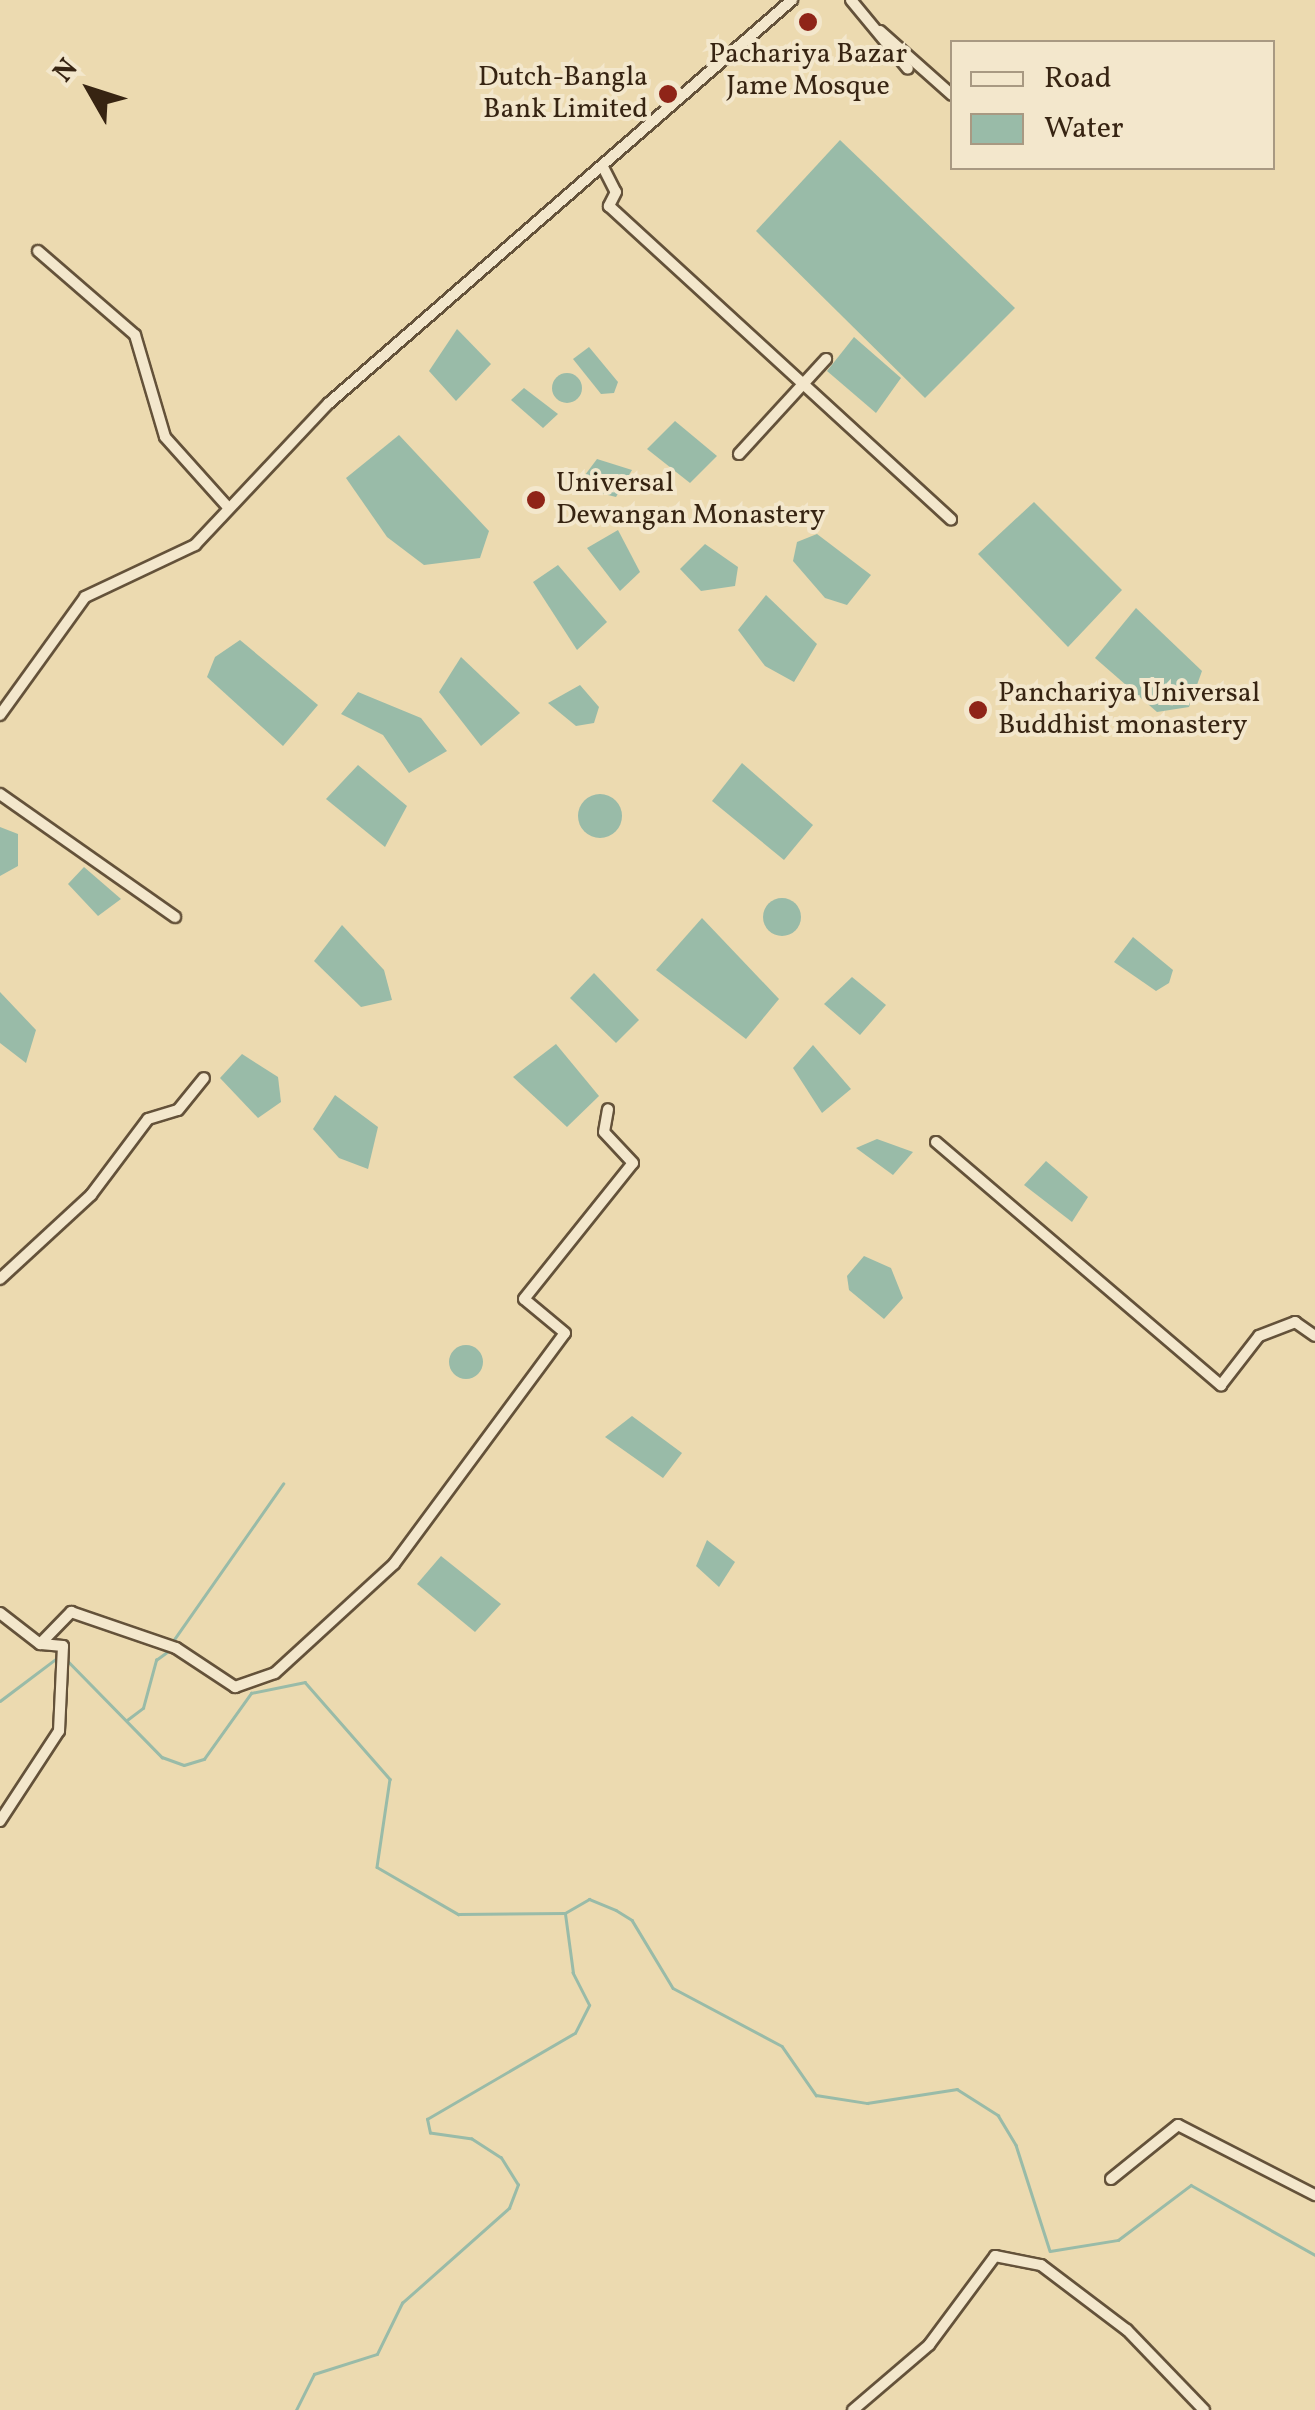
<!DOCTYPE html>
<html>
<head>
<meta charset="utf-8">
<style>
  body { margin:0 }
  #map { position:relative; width:1315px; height:2410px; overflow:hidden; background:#ecdab0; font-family:Vollkorn,serif }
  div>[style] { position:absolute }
  .water>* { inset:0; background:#99bba8 }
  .round { border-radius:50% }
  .stream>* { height:2.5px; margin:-1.25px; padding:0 1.25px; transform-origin:1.25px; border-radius:1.25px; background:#99bba8 }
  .roads { filter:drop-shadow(2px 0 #64523a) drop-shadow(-2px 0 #64523a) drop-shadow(0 2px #64523a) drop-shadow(0 -2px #64523a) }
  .minor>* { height:10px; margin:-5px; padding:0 5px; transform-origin:5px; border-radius:5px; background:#f3e7cc }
  .dots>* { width:28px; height:28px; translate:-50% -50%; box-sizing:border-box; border:5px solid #f3e7cc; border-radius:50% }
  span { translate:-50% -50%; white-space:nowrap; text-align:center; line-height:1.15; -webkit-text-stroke:8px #f3e7cc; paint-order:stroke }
  .poi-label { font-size:28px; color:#372412 }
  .right { translate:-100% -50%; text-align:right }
  .left { translate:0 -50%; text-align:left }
  .legend { position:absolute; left:950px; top:40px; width:325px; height:130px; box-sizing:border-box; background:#f3e7cc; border:2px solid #a89982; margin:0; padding:12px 18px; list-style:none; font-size:30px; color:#372412 }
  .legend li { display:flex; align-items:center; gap:20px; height:50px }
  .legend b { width:50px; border:2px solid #a89982 }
  .north { position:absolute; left:40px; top:40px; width:100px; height:100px; -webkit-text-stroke:8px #f3e7cc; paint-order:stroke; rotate:309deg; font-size:28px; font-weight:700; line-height:40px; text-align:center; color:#372412 }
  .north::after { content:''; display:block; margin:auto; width:35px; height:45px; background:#372412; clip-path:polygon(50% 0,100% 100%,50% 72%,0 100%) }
</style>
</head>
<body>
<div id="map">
  <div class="water">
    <i style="clip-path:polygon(840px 140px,1015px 308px,925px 398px,756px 231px)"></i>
    <i style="clip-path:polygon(457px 329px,491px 364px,456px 401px,429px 371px)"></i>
    <i style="clip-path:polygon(854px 337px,901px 378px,876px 413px,827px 371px)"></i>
    <i style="clip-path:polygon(589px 347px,618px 382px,614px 393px,601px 394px,573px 359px)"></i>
    <i class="round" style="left:552px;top:373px;width:30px;height:30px"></i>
    <i style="clip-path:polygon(524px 388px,558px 414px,543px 428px,511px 400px)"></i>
    <i style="clip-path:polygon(675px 421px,717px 456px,690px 483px,647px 449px)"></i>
    <i style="clip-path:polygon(399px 435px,489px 531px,480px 558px,424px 565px,387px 537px,346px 478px)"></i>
    <i style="clip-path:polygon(597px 459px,632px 470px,616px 497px,576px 487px)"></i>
    <i style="clip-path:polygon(1034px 502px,1122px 590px,1068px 647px,978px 554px)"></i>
    <i style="clip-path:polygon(618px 530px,640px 572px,620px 591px,587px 548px)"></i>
    <i style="clip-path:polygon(817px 534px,871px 575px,847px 605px,825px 598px,793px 561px,797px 542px)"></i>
    <i style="clip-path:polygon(705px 544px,738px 567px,735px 586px,701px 591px,680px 569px)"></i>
    <i style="clip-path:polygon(558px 565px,607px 622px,577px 650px,533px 582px)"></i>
    <i style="clip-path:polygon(766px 595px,817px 644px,794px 682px,765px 666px,738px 630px)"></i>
    <i style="clip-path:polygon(1136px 608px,1202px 671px,1189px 707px,1157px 712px,1095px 658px)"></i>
    <i style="clip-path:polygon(240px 640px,318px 705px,283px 746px,207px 677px,215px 657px)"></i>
    <i style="clip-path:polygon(461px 657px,520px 713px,481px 746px,439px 692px)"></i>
    <i style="clip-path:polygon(580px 685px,599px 707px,594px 723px,576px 726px,548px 703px)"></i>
    <i style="clip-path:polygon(358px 692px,421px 718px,447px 751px,409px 773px,383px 735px,341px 714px)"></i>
    <i style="clip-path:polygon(742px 763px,813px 825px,784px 860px,712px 801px)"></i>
    <i style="clip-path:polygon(358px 765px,407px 806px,385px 847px,326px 799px)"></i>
    <i class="round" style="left:578px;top:794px;width:44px;height:44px"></i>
    <i style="clip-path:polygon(0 827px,18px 834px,18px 866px,0 876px)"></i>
    <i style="clip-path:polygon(84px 867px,121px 899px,98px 916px,68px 884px)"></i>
    <i class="round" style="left:763px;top:898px;width:38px;height:38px"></i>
    <i style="clip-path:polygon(702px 918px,779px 999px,746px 1039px,656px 970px)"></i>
    <i style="clip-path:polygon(342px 925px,384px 970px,392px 1000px,361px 1007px,314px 961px)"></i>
    <i style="clip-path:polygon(1133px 937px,1173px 970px,1169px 983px,1156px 991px,1114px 962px)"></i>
    <i style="clip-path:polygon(594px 973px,639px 1020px,616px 1043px,570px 998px)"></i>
    <i style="clip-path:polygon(852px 977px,886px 1005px,860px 1035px,824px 1004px)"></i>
    <i style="clip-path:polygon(0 992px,36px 1030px,26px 1063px,0 1043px)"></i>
    <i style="clip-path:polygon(556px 1044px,599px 1096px,567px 1127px,513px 1077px)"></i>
    <i style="clip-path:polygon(813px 1045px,851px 1089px,822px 1113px,793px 1068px)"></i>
    <i style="clip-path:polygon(242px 1054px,278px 1077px,281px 1102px,258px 1118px,220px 1078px)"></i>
    <i style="clip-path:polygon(335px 1095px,378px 1127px,368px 1169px,339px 1158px,313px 1129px)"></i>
    <i style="clip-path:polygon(877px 1139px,913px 1152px,893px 1175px,856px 1148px)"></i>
    <i style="clip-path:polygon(1046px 1161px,1088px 1197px,1072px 1222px,1024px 1185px)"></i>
    <i style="clip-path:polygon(864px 1256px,891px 1268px,903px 1298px,884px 1319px,849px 1290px,847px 1276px)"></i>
    <i class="round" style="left:449px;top:1345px;width:34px;height:34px"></i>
    <i style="clip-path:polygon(632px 1416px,682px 1453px,663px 1478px,605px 1437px)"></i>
    <i style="clip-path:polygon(707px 1540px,735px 1562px,719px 1587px,696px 1566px)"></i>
    <i style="clip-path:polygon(441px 1556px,501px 1604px,475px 1632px,417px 1584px)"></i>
  </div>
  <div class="stream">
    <i style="left:173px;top:1641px;width:192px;rotate:-55deg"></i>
    <i style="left:65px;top:1658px;width:139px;rotate:45.6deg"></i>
    <i style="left:162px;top:1757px;width:23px;rotate:20deg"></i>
    <i style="left:184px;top:1765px;width:21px;rotate:-17deg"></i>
    <i style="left:204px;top:1759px;width:81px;rotate:-54.5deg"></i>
    <i style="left:251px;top:1693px;width:55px;rotate:-11.5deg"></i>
    <i style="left:305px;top:1682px;width:129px;rotate:48.8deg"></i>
    <i style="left:390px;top:1779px;width:89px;rotate:98.4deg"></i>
    <i style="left:377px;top:1867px;width:94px;rotate:30.1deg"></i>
    <i style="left:458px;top:1914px;width:107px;rotate:-0.5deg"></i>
    <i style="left:565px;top:1913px;width:28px;rotate:-30deg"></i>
    <i style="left:589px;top:1899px;width:29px;rotate:22deg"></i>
    <i style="left:616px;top:1910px;width:19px;rotate:32deg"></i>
    <i style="left:632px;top:1920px;width:79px;rotate:58.9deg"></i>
    <i style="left:673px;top:1988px;width:123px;rotate:28deg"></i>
    <i style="left:782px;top:2046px;width:60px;rotate:55.2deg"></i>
    <i style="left:816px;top:2095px;width:52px;rotate:8.9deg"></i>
    <i style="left:867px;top:2103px;width:91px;rotate:-8.8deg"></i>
    <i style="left:957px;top:2089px;width:49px;rotate:32.4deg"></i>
    <i style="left:998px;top:2115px;width:35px;rotate:59deg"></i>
    <i style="left:1016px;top:2145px;width:111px;rotate:72.2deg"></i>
    <i style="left:1050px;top:2251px;width:69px;rotate:-9.2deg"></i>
    <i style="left:1118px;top:2240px;width:91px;rotate:-37deg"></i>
    <i style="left:1191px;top:2185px;width:142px;rotate:29.4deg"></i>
    <i style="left:0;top:1701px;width:71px;rotate:-37deg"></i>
    <i style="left:127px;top:1720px;width:20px;rotate:-37deg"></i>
    <i style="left:143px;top:1708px;width:50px;rotate:-74.8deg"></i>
    <i style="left:156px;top:1660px;width:19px;rotate:-36deg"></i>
    <i style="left:296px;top:2410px;width:40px;rotate:-63.4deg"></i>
    <i style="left:314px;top:2374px;width:66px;rotate:-17.6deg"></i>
    <i style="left:377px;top:2354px;width:57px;rotate:-63.9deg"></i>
    <i style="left:402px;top:2303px;width:143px;rotate:-41.6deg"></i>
    <i style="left:509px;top:2208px;width:25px;rotate:-69deg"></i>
    <i style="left:518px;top:2185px;width:32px;rotate:-122deg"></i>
    <i style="left:501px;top:2158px;width:35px;rotate:-147deg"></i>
    <i style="left:472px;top:2139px;width:42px;rotate:-171.9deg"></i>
    <i style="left:430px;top:2133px;width:14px;rotate:-102deg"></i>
    <i style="left:427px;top:2119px;width:171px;rotate:-30.2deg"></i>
    <i style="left:575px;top:2033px;width:31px;rotate:-63deg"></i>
    <i style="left:589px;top:2005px;width:36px;rotate:-117deg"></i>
    <i style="left:573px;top:1973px;width:60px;rotate:-97.7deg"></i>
  </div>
  <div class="roads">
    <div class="minor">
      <i style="left:851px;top:0;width:89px;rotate:50.4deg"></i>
      <i style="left:880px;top:31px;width:96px;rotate:41.6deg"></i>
      <i style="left:603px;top:167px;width:28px;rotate:63deg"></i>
      <i style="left:616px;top:192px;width:16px;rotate:117deg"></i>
      <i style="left:609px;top:206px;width:464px;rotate:42.5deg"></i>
      <i style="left:38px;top:251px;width:128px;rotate:40.9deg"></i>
      <i style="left:135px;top:335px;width:106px;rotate:73.6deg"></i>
      <i style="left:165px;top:437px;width:93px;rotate:48.1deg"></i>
      <i style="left:739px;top:454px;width:129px;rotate:-47.5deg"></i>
      <i style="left:0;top:715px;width:145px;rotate:-54.2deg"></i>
      <i style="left:85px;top:597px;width:122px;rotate:-25.3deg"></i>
      <i style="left:195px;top:545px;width:195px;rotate:-46.7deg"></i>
      <i style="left:329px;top:403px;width:614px;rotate:-41.04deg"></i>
      <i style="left:0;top:794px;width:214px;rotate:35.1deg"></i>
      <i style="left:936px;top:1142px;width:375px;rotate:40.5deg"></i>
      <i style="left:1221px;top:1385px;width:62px;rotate:-52.2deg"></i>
      <i style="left:1259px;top:1336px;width:39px;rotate:-21deg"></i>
      <i style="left:1295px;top:1322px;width:24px;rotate:35deg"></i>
      <i style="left:0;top:1279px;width:124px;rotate:-42.7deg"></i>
      <i style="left:91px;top:1195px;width:95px;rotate:-53.1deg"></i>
      <i style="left:148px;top:1119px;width:31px;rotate:-17deg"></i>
      <i style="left:178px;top:1110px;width:41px;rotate:-50.9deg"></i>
      <i style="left:0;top:1613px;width:51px;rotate:37.8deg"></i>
      <i style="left:40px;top:1644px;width:45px;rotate:-45.9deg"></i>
      <i style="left:71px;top:1612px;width:111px;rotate:18.9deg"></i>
      <i style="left:176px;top:1648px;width:71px;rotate:33.5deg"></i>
      <i style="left:235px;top:1687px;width:42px;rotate:-19.3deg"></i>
      <i style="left:275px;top:1673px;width:161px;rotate:-42.5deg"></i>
      <i style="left:394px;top:1564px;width:287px;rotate:-53.5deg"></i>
      <i style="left:565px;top:1333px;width:53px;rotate:-140.3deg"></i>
      <i style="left:524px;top:1299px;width:174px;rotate:-51.3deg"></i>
      <i style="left:633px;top:1163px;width:42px;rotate:-133.1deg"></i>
      <i style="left:604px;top:1132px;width:23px;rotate:-80deg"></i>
      <i style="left:0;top:1821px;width:108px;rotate:-56.8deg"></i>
      <i style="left:59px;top:1731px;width:85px;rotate:-87.3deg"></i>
      <i style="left:63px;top:1646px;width:22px;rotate:-175deg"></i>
      <i style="left:1111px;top:2179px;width:86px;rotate:-38.9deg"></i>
      <i style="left:1178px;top:2125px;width:154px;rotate:27.1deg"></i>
      <i style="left:853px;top:2410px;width:100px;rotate:-40.5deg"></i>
      <i style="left:929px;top:2345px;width:111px;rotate:-53.4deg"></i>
      <i style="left:995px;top:2256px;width:47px;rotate:11.1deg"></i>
      <i style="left:1041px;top:2265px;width:108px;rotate:37.1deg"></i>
      <i style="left:1127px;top:2330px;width:111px;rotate:46.1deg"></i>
    </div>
  </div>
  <div class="dots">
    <i style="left:808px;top:22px;background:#8f2418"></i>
    <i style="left:668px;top:94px;background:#8f2418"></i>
    <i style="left:536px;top:500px;background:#8f2418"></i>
    <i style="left:978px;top:710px;background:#8f2418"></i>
  </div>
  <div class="poi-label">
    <span style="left:808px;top:71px">Pachariya Bazar<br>Jame Mosque</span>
    <span class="right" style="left:648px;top:94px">Dutch-Bangla<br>Bank Limited</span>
    <span class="left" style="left:556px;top:500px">Universal<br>Dewangan Monastery</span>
    <span class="left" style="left:998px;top:710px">Panchariya Universal<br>Buddhist monastery</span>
  </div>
  <ul class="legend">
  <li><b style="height:12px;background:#f3e7cc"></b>Road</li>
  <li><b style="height:28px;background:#99bba8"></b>Water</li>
  </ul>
  <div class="north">N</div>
</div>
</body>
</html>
